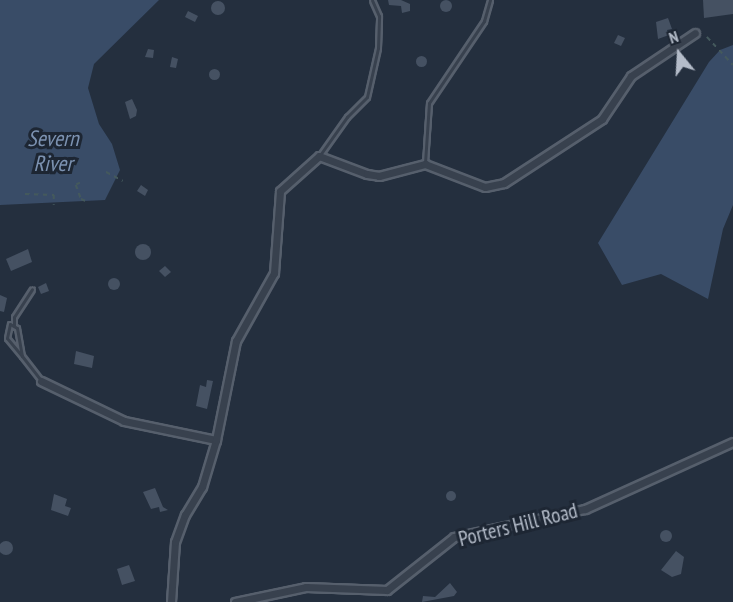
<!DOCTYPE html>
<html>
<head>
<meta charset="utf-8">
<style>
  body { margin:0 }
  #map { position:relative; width:733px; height:602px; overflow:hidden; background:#242f3e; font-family:"PT Sans Narrow",sans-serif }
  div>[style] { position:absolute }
  .water>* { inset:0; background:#394c67 }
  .building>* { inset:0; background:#455162 }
  .round { border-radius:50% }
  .path>* { height:1.5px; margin-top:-0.75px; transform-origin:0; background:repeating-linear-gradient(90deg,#44595c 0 4.5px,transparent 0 9px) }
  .roads { filter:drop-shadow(2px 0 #565f6c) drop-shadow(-2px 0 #565f6c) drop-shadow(0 2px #565f6c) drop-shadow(0 -2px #565f6c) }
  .service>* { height:3px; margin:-1.5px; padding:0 1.5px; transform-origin:1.5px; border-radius:1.5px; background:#38414e }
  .minor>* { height:7px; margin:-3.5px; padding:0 3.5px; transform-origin:3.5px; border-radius:3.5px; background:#38414e }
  span { translate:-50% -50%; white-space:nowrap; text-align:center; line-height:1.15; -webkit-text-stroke:6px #1d2633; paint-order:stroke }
  .street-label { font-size:21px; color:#b4bcc9 }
  .water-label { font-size:22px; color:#7c92b1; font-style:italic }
  .north { position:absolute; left:649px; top:24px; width:60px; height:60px; -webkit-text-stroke:4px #1d2633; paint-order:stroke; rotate:342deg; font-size:16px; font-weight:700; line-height:24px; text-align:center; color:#b4bcc9 }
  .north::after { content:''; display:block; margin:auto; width:21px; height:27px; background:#b4bcc9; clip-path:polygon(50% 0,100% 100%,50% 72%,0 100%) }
</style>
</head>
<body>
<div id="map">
  <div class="water">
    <i style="clip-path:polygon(0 0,159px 0,94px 64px,88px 88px,99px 124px,112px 144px,120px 170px,105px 200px,0 205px)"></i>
    <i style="clip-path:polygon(733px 45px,733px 205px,723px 229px,708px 299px,661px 274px,622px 285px,598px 243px,709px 62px,720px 50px)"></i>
  </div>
  <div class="building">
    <i style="clip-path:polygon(388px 0,401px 0,410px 4px,410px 11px,402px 13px,401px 6px,389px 5px)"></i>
    <i style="clip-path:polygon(703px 0,733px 0,733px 14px,704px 18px)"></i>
    <i class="round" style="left:440px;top:0;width:12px;height:12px"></i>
    <i class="round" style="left:211px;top:1px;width:14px;height:14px"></i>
    <i style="clip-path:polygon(188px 11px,198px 16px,195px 22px,185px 17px)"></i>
    <i style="clip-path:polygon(668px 18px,672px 29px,667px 30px,669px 35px,658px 39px,656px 22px)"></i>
    <i style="clip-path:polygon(618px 35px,625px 38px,621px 46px,614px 43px)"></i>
    <i style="clip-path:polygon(148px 49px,154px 50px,153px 58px,145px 57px)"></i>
    <i class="round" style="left:415.5px;top:55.5px;width:11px;height:11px"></i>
    <i style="clip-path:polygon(172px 57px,178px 59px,176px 68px,170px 67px)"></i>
    <i class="round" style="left:208.5px;top:68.5px;width:11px;height:11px"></i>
    <i style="clip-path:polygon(132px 99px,137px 110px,136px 116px,130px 119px,125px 102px)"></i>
    <i style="clip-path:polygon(141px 185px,148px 190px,145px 196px,137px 191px)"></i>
    <i class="round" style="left:135px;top:244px;width:16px;height:16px"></i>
    <i style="clip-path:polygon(28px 249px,32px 262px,11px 271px,6px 259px)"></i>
    <i style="clip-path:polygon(165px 266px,171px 272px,165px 277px,159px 271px)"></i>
    <i class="round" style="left:108px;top:278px;width:12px;height:12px"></i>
    <i style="clip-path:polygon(46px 283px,49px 291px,41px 294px,38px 287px)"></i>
    <i style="clip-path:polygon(0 295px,7px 298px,4px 312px,0 311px)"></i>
    <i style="clip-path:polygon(76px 351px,94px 356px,92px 368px,74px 364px)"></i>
    <i style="clip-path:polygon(207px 380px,213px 381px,207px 409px,196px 406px,200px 385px,206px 387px)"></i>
    <i style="clip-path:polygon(155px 488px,163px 507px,168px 510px,160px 512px,159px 507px,151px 509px,143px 492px)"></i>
    <i class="round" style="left:446px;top:491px;width:10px;height:10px"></i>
    <i style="clip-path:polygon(54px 494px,67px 499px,65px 506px,71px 508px,68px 516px,51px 510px)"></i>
    <i class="round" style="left:660px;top:530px;width:12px;height:12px"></i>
    <i class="round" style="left:-1px;top:541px;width:14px;height:14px"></i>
    <i style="clip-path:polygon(676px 551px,684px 557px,681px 574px,672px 577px,661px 570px)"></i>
    <i style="clip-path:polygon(129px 565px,135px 581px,122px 585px,117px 569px)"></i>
    <i style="clip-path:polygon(450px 583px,457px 592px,454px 596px,422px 602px,423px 596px,435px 597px)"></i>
  </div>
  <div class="path">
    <i style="left:707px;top:37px;width:38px;rotate:47deg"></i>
    <i style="left:106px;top:172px;width:19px;rotate:28deg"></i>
    <i style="left:80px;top:183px;width:4px;rotate:153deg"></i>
    <i style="left:76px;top:185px;width:15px;rotate:70deg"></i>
    <i style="left:81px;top:199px;width:8px;rotate:23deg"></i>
    <i style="left:25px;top:194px;width:29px;rotate:2deg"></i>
    <i style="left:54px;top:195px;width:10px;rotate:90deg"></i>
  </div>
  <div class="roads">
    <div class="service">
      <i style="left:320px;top:155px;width:47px;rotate:-54.6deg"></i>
      <i style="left:347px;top:117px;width:28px;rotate:-45deg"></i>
      <i style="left:367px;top:97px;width:50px;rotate:-77.3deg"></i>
      <i style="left:378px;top:48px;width:32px;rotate:-88deg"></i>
      <i style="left:379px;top:16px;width:17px;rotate:-114deg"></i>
      <i style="left:425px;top:163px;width:60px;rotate:-86.2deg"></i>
      <i style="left:429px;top:103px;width:99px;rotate:-56.1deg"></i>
      <i style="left:484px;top:21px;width:22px;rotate:-74deg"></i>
      <i style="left:14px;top:325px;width:8px;rotate:-90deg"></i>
      <i style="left:14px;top:317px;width:33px;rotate:-57deg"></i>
      <i style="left:22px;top:356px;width:23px;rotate:-130deg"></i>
      <i style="left:7px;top:338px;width:14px;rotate:-78deg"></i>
      <i style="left:10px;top:324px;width:8px;rotate:30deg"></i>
      <i style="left:17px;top:328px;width:28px;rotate:80deg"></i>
      <i style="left:22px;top:356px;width:29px;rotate:52deg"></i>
    </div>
    <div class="minor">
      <i style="left:41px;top:381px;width:92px;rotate:25.7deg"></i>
      <i style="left:124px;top:421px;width:94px;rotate:11.7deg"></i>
      <i style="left:171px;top:602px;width:60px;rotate:-86.2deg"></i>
      <i style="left:175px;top:542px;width:29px;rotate:-70deg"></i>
      <i style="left:185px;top:515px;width:33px;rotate:-59deg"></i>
      <i style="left:202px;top:487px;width:49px;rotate:-73.4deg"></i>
      <i style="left:216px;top:440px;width:101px;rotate:-78.6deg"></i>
      <i style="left:236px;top:341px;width:78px;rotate:-60.8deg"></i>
      <i style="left:274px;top:273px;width:82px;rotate:-85.8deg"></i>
      <i style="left:280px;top:191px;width:52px;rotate:-41.9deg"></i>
      <i style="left:319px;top:156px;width:51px;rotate:20.6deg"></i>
      <i style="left:367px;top:174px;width:12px;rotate:9deg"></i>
      <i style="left:379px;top:176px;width:48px;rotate:-14.6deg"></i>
      <i style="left:425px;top:164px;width:64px;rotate:21deg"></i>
      <i style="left:485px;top:187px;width:19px;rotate:-12deg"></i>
      <i style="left:504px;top:183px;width:117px;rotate:-33.1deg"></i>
      <i style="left:602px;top:119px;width:52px;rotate:-56deg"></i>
      <i style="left:631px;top:76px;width:77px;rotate:-33.9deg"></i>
      <i style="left:235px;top:602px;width:73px;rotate:-11.9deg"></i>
      <i style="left:306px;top:587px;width:81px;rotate:2.1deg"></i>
      <i style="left:387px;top:590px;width:85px;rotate:-38.3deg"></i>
      <i style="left:454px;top:537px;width:134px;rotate:-12.1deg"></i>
      <i style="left:585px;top:509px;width:162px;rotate:-24.4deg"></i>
    </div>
  </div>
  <div class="street-label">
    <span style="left:518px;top:525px;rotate:-14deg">Porters Hill Road</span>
  </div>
  <div class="water-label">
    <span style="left:53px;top:151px">Severn<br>River</span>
  </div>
  <div class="north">N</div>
</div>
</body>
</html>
